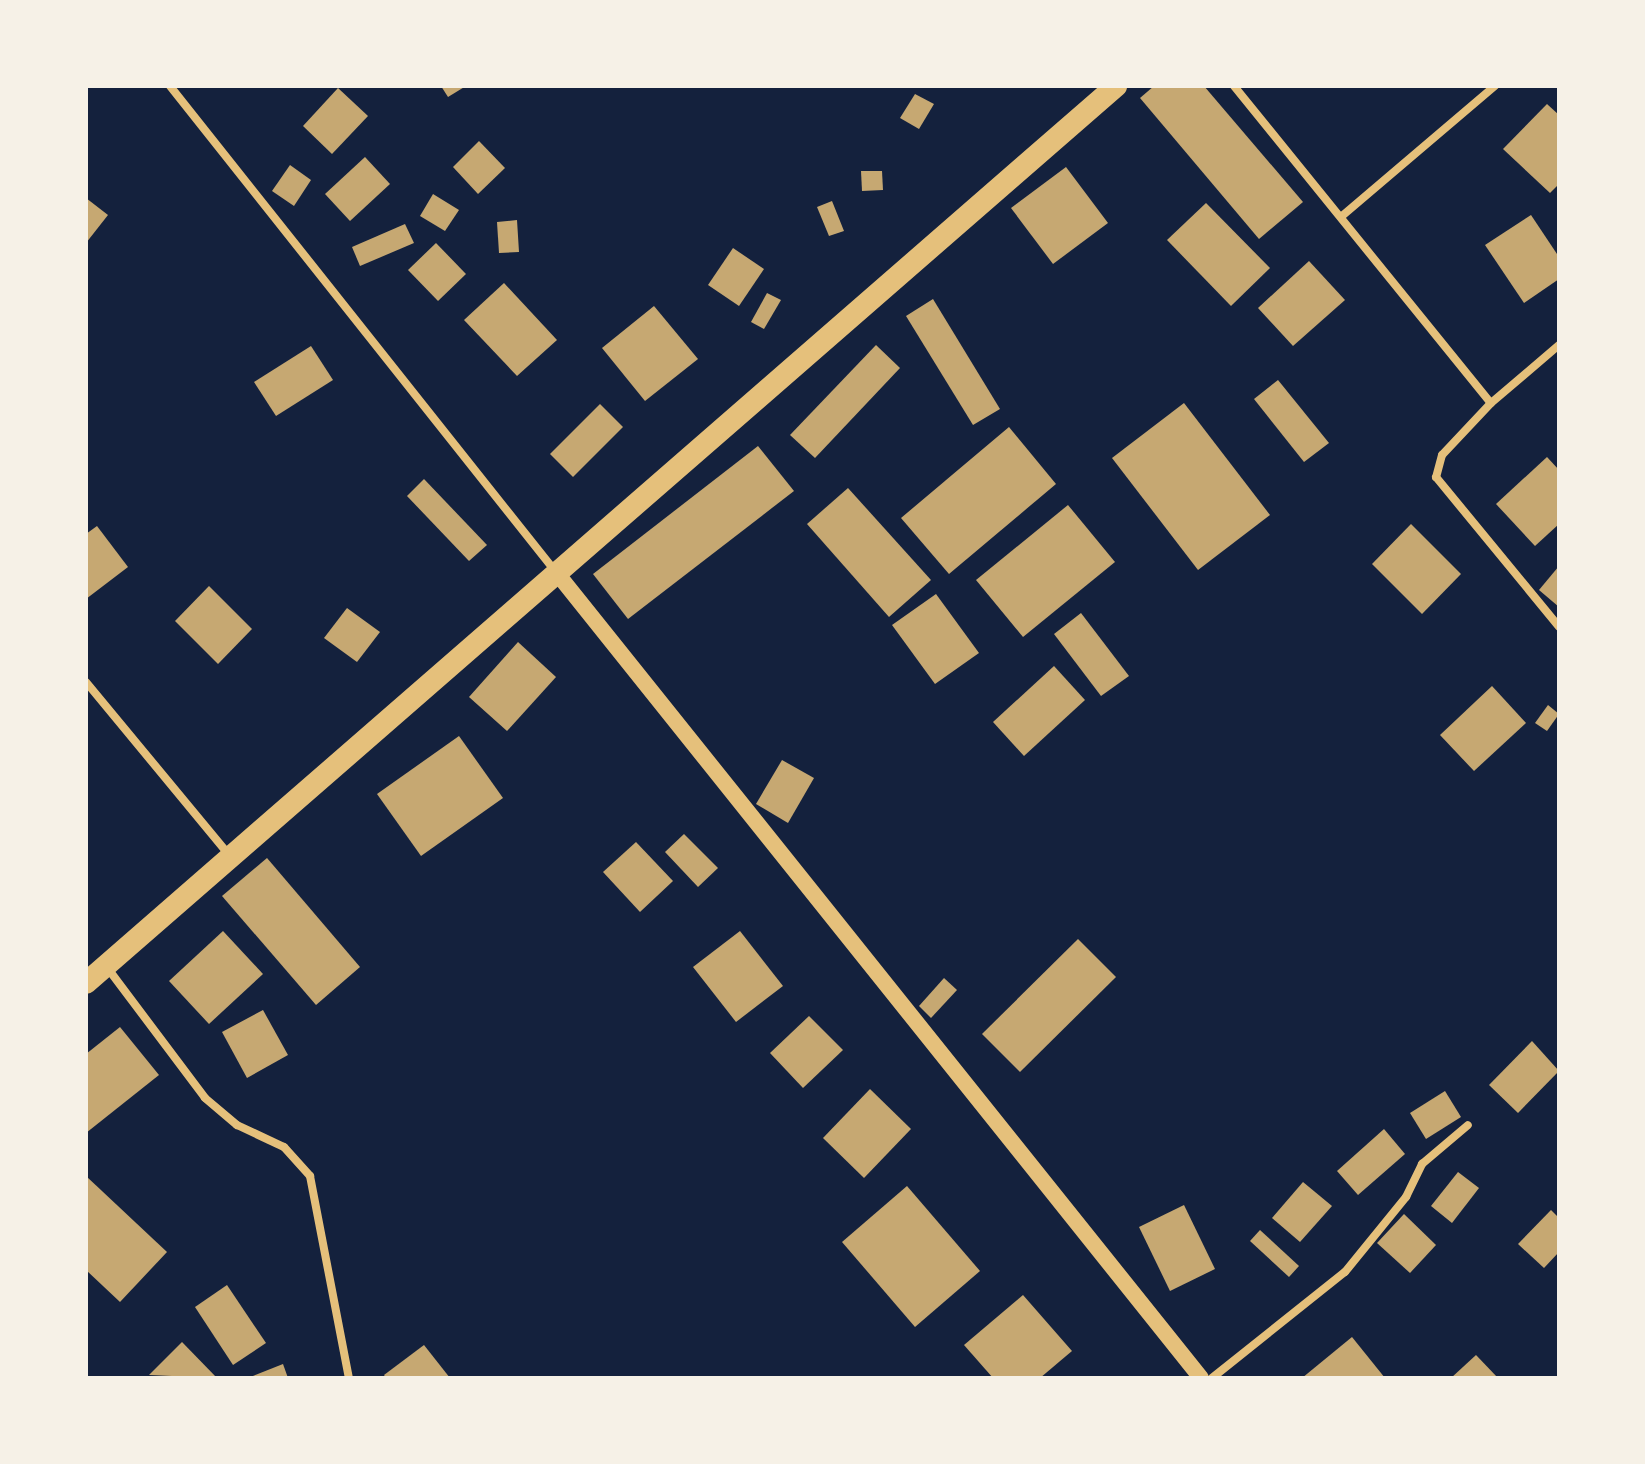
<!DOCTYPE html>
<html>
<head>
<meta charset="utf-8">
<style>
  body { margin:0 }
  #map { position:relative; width:1645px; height:1464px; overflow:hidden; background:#14213d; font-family:Helvetica,sans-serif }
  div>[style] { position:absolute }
  .building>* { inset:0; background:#c6a872 }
  .minor>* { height:8px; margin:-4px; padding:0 4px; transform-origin:4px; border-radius:4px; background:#e5c07b }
  .secondary>* { height:16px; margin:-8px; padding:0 8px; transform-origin:8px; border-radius:8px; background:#e5c07b }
  .trunk>* { height:22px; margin:-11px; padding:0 11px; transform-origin:11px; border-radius:11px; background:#e5c07b }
  span { translate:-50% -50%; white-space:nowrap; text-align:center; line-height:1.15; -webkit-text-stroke:6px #f6f1e7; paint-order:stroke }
  .frame { position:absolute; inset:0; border:88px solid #f6f1e7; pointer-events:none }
</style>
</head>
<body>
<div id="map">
  <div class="building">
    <i style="clip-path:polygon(441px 86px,466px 86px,448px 97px)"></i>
    <i style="clip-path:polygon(1154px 86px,1204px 86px,1303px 202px,1259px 239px,1140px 98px)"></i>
    <i style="clip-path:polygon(338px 88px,368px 116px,332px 154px,303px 126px)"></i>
    <i style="clip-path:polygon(915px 94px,934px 104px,919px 129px,900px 118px)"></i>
    <i style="clip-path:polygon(1547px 104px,1559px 115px,1559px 184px,1550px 193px,1503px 149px)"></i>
    <i style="clip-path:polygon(479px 141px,505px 168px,478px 194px,453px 167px)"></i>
    <i style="clip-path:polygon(365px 157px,390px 184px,350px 221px,325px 194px)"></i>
    <i style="clip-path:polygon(290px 165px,311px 180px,294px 206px,272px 191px)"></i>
    <i style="clip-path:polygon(1066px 167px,1108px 223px,1053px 264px,1011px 208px)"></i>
    <i style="clip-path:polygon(861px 171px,882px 171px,883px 190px,862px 191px)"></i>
    <i style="clip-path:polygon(433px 194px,459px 210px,445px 231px,420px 216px)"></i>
    <i style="clip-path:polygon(86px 198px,108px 215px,86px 243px)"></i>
    <i style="clip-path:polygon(832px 201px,844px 231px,829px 236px,817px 207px)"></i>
    <i style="clip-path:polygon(1206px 203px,1270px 268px,1231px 306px,1167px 240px)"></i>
    <i style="clip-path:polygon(1531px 215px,1559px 257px,1559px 279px,1524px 303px,1485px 245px)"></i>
    <i style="clip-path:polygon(517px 220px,519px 252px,499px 253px,497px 222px)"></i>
    <i style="clip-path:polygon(405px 224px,414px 243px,360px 266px,352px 247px)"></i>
    <i style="clip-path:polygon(436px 243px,466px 274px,438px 301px,408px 270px)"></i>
    <i style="clip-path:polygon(733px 248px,764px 269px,739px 306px,708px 285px)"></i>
    <i style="clip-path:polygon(1309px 261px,1345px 300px,1293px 346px,1258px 308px)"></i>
    <i style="clip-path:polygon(504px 283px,557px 340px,517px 376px,464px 320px)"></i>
    <i style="clip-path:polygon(767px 293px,781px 300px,764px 329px,751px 322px)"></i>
    <i style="clip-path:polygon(933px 299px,1000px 409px,973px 425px,906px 316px)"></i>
    <i style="clip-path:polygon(654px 306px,698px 359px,645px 401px,602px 348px)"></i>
    <i style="clip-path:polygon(876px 345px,900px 368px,815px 458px,790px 435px)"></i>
    <i style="clip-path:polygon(311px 346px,333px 380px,276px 416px,254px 382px)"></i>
    <i style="clip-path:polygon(1278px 380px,1329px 443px,1304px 462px,1254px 399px)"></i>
    <i style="clip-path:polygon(1184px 403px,1270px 515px,1198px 570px,1112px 458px)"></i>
    <i style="clip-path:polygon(600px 404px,623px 427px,573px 477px,550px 454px)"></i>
    <i style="clip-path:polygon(1009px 427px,1056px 484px,949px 574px,901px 518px)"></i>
    <i style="clip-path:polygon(758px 446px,794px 491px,628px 619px,593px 574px)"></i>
    <i style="clip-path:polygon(1547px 457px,1559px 470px,1559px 524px,1535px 546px,1496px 504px)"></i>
    <i style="clip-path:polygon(424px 479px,487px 545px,469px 561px,407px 496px)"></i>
    <i style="clip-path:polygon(848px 488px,931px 580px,889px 617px,807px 524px)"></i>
    <i style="clip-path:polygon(1068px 505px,1115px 562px,1023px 637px,976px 580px)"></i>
    <i style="clip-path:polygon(1411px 524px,1461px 574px,1422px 614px,1372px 564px)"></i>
    <i style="clip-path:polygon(97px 526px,128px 567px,86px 599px,86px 534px)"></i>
    <i style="clip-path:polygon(1559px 566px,1559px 607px,1539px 590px)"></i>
    <i style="clip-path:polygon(209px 586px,252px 629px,218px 664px,175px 621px)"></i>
    <i style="clip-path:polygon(936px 594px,979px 653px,935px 684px,892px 625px)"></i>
    <i style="clip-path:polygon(347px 608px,380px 632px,357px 662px,324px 638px)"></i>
    <i style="clip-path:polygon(1081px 613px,1129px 676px,1101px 696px,1054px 634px)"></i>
    <i style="clip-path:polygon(518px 642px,556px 677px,507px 731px,469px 697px)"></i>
    <i style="clip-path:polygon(1054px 666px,1085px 700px,1024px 756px,993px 722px)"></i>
    <i style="clip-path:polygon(1492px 686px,1526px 723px,1474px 771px,1440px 735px)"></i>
    <i style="clip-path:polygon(1548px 705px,1559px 714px,1547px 731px,1535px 723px)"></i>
    <i style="clip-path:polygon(459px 736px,503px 798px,421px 856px,377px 794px)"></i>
    <i style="clip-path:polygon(782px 760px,814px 778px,788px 823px,756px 804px)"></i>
    <i style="clip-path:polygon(684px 834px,718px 868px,698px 887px,665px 852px)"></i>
    <i style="clip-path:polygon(636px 842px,673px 881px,640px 912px,603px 872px)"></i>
    <i style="clip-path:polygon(267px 858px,360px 967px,316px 1005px,222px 896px)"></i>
    <i style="clip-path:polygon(223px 931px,263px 974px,209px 1024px,169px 981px)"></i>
    <i style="clip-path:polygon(740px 931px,783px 986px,736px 1022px,693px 967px)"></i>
    <i style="clip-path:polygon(1078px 939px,1116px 977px,1020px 1072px,982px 1034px)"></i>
    <i style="clip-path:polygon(944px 978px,957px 990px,931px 1018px,919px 1006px)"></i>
    <i style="clip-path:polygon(263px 1010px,288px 1055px,247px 1078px,222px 1032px)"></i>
    <i style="clip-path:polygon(809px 1016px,843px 1050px,803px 1088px,770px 1053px)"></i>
    <i style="clip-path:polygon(120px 1027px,159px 1075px,86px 1133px,86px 1054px)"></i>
    <i style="clip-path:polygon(1532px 1041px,1559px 1071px,1518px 1113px,1489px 1085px)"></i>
    <i style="clip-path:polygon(870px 1089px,911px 1129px,864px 1178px,823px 1138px)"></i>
    <i style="clip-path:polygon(1445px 1091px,1461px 1117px,1426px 1139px,1410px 1113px)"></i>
    <i style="clip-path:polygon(1384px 1129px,1405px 1154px,1358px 1195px,1337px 1171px)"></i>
    <i style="clip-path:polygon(1458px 1172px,1479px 1188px,1452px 1223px,1431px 1206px)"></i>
    <i style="clip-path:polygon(86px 1176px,167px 1252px,120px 1302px,86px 1270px)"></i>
    <i style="clip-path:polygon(1303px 1182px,1332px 1206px,1300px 1242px,1272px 1218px)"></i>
    <i style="clip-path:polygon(907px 1186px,980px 1271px,915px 1327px,842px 1242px)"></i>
    <i style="clip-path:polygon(1184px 1205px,1215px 1269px,1170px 1291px,1139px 1227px)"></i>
    <i style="clip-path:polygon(1551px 1210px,1559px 1218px,1559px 1252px,1544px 1268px,1518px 1244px)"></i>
    <i style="clip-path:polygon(1404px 1214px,1436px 1245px,1410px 1273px,1377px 1243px)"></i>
    <i style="clip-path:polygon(1260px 1230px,1299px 1266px,1289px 1277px,1250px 1241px)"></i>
    <i style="clip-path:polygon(227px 1285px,266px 1343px,233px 1365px,195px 1307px)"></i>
    <i style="clip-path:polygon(1023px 1295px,1072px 1351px,1040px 1378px,993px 1378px,964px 1345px)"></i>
    <i style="clip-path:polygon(1352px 1337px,1385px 1378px,1302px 1378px)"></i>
    <i style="clip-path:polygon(182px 1342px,217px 1378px,149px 1375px)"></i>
    <i style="clip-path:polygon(424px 1345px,450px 1378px,386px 1378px,384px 1375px)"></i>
    <i style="clip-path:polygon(1476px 1355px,1498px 1378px,1451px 1378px)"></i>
    <i style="clip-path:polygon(283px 1364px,288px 1378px,248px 1378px)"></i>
  </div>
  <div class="minor">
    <i style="left:170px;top:86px;width:619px;rotate:51.56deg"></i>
    <i style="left:1234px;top:86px;width:408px;rotate:51deg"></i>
    <i style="left:1342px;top:216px;width:201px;rotate:-40.4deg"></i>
    <i style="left:1559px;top:345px;width:89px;rotate:139.5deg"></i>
    <i style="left:1491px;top:403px;width:71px;rotate:133.3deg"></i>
    <i style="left:1442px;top:455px;width:23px;rotate:105deg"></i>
    <i style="left:1436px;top:477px;width:194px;rotate:50.6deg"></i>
    <i style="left:86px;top:682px;width:224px;rotate:50.4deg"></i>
    <i style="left:106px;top:966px;width:165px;rotate:53.1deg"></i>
    <i style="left:205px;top:1098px;width:42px;rotate:40.2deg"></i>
    <i style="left:237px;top:1125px;width:52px;rotate:25.1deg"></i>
    <i style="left:284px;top:1147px;width:39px;rotate:48deg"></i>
    <i style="left:310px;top:1176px;width:206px;rotate:79.1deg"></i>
    <i style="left:1212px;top:1378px;width:170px;rotate:-38.6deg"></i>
    <i style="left:1345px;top:1272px;width:97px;rotate:-50.9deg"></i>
    <i style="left:1406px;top:1197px;width:37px;rotate:-64deg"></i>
    <i style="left:1422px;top:1164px;width:60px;rotate:-40.3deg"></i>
  </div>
  <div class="secondary">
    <i style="left:556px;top:572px;width:1032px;rotate:51.33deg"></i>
  </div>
  <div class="trunk">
    <i style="left:86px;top:983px;width:1366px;rotate:-41.05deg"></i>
  </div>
  <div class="frame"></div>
</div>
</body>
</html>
